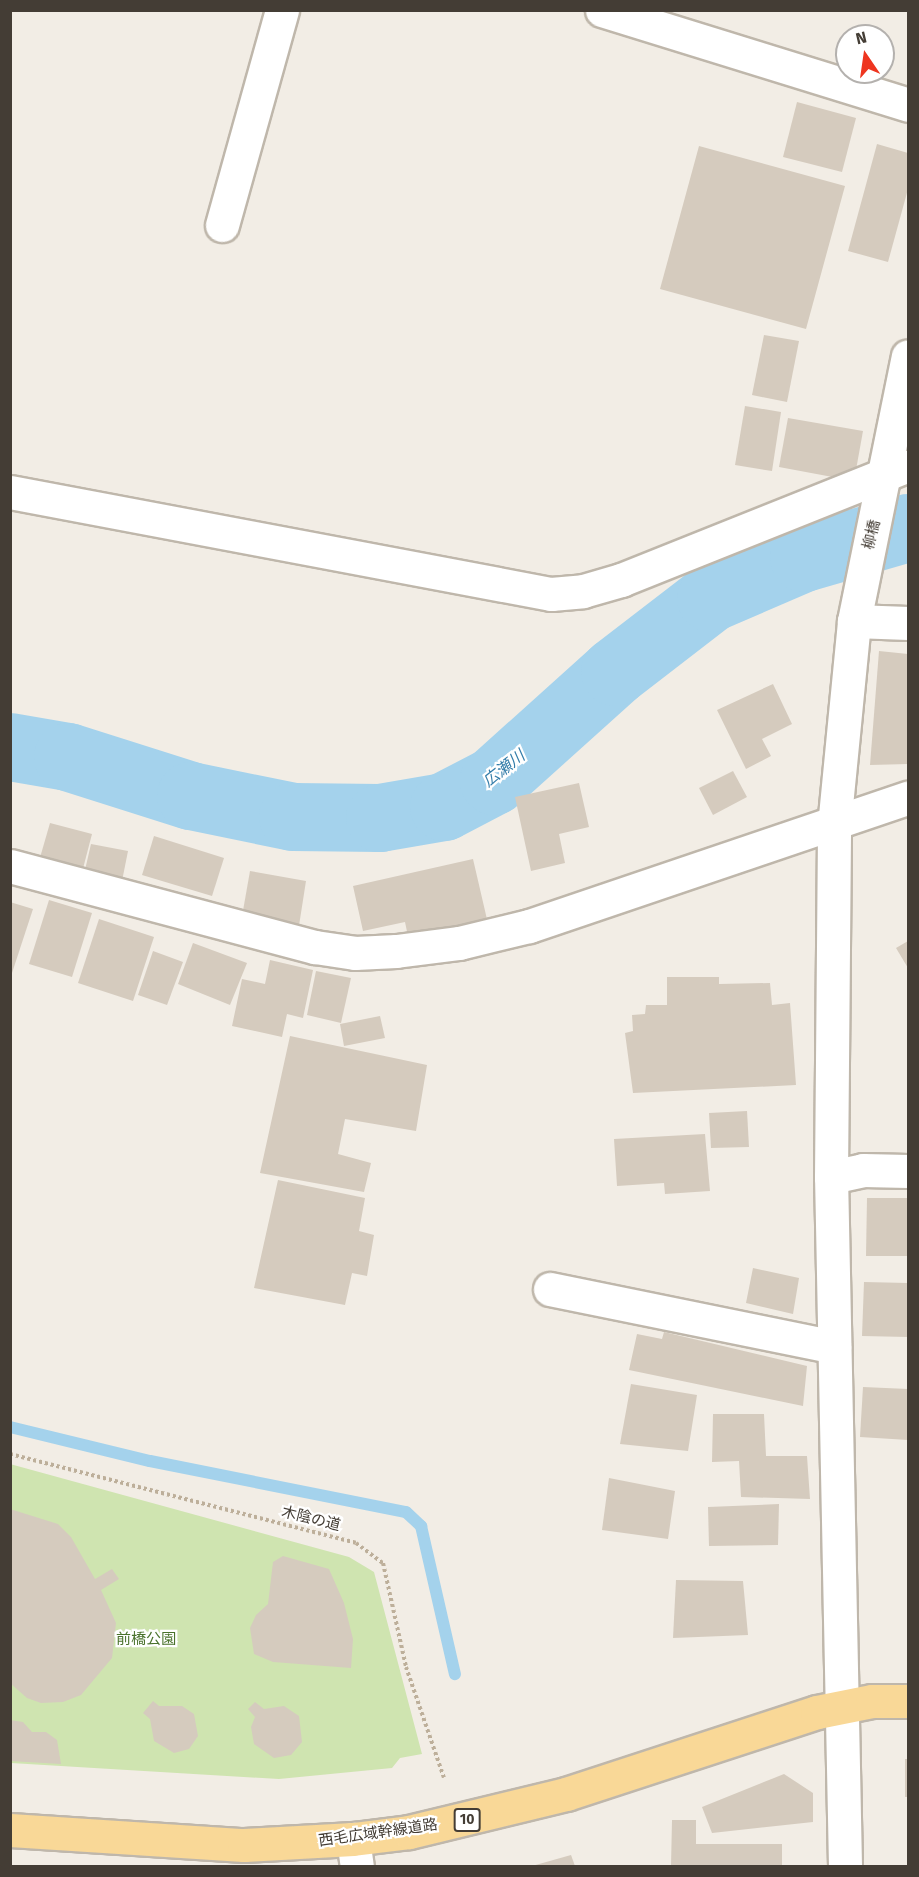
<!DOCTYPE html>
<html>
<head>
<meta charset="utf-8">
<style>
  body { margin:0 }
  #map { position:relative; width:919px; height:1877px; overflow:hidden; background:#f2ede5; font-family:"Fira Sans","Noto Sans JP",sans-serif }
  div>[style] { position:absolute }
  .green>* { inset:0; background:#cfe4b0 }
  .stream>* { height:12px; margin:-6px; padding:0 6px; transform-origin:6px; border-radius:6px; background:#a4d2ec }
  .river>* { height:68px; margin:-34px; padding:0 34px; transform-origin:34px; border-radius:34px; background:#a4d2ec }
  .building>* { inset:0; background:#d5cbbe }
  .path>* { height:4px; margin-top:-2px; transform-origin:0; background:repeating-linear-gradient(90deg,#bdaf9a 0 3px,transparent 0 6px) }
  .roads { filter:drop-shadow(2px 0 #bfb7ab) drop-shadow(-2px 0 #bfb7ab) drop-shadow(0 2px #bfb7ab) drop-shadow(0 -2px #bfb7ab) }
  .minor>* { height:33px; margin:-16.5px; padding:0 16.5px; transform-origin:16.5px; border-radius:16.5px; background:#fff }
  .major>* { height:33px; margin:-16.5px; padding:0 16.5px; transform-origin:16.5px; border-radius:16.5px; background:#f9d897 }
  span { translate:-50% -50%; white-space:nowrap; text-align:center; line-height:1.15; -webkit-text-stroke:4.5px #fff; paint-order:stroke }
  .shield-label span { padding:2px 4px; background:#fff; border:2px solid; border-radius:4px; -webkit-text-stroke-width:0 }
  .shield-label { font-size:14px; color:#443d35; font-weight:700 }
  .street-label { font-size:15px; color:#443d35 }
  .park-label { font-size:15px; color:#4a722c }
  .water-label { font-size:16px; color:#347da9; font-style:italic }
  .frame { position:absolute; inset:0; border:12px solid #443d35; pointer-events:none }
  .north { position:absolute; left:835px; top:24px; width:60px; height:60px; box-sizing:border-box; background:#fff; border:2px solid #b4b1ae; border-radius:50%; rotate:347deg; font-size:16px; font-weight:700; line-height:24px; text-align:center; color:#443d35 }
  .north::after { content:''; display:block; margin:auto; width:21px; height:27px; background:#ee351f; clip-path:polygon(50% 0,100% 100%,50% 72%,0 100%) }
</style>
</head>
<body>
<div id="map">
  <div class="green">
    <i style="clip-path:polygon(10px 1464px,349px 1557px,374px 1572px,422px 1754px,400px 1758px,392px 1768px,279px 1779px,11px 1763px)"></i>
  </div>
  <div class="stream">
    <i style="left:10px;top:1427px;width:144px;rotate:13.7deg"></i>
    <i style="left:150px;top:1461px;width:261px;rotate:11.3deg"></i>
    <i style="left:406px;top:1512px;width:21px;rotate:43deg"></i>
    <i style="left:421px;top:1526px;width:152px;rotate:77.1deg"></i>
  </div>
  <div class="river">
    <i style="left:10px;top:747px;width:59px;rotate:9.8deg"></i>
    <i style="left:68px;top:757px;width:129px;rotate:17.6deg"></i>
    <i style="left:191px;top:796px;width:104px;rotate:11.6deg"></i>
    <i style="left:293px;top:817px;width:87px;rotate:0.7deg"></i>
    <i style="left:380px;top:818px;width:65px;rotate:-9.8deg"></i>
    <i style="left:444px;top:807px;width:56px;rotate:-27.5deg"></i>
    <i style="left:494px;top:781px;width:163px;rotate:-42deg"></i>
    <i style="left:615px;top:672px;width:121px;rotate:-37.6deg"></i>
    <i style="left:711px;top:598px;width:101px;rotate:-23.3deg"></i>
    <i style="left:804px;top:558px;width:108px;rotate:-16.1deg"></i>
  </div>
  <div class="building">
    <i style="clip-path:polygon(797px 102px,856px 118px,842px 172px,783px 157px)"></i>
    <i style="clip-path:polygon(877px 144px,908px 153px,908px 189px,888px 262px,848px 251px)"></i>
    <i style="clip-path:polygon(699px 146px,845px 186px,806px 329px,660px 289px)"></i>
    <i style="clip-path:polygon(764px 335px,799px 341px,787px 402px,752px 395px)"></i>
    <i style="clip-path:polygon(745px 406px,781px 412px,772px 471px,735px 465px)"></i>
    <i style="clip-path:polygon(788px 418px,863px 431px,854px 481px,779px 467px)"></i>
    <i style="clip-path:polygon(879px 651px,908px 654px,908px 764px,870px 765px)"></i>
    <i style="clip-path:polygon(773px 684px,792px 724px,762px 739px,771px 756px,746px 769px,717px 710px)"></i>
    <i style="clip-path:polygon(733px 771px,747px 797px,713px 815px,699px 788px)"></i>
    <i style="clip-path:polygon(579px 783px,589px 827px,559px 834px,565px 863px,531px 871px,515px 797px)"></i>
    <i style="clip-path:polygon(50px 823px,92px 834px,80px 880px,37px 868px)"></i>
    <i style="clip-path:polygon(154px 836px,224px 858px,212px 896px,142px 875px)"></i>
    <i style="clip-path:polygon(91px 844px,128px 851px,120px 891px,82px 883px)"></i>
    <i style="clip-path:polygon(473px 859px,489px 928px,410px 946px,405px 922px,363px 931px,353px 886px)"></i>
    <i style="clip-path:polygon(250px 871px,306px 881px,298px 932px,241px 922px)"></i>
    <i style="clip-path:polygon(49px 900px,92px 913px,72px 977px,29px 964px)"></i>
    <i style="clip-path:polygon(10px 902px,33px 909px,11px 976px,10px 976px)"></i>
    <i style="clip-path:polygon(99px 919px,154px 937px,133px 1001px,78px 983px)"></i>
    <i style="clip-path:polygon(908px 941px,908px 968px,896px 948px)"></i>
    <i style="clip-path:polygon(193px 943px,247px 963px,230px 1005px,178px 984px)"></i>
    <i style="clip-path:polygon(153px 951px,183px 962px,167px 1005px,138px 995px)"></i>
    <i style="clip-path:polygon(270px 960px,313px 970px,303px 1018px,287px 1014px,282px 1037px,232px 1026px,242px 979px,265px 984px)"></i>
    <i style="clip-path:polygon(316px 971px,351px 978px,341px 1023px,307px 1015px)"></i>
    <i style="clip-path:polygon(667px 977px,719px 977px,719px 984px,770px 983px,772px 1005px,790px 1003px,796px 1085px,633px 1093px,625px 1033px,633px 1031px,632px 1015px,645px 1014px,646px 1005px,667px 1005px)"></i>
    <i style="clip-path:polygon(380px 1016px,385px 1038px,344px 1046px,340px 1024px)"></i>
    <i style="clip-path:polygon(290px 1036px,427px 1065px,416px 1131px,345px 1119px,338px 1154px,371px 1163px,364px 1192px,260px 1173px)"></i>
    <i style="clip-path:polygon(747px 1111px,749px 1147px,711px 1148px,709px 1113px)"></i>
    <i style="clip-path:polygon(705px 1134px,710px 1191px,665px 1194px,664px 1183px,617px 1186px,614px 1139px)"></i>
    <i style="clip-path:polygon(278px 1180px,365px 1198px,359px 1231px,374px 1235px,367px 1276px,352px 1273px,345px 1305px,254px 1288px)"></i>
    <i style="clip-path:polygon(867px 1198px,908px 1198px,908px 1256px,866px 1256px)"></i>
    <i style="clip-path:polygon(753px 1268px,799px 1278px,793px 1314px,746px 1303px)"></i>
    <i style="clip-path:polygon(864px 1282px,908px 1283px,908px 1337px,862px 1336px)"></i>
    <i style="clip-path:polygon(664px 1332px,807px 1366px,803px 1406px,629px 1370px,637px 1334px,662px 1339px)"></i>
    <i style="clip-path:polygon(631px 1384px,697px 1395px,688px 1451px,620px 1444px)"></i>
    <i style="clip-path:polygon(863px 1387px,908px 1389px,908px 1440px,860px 1437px)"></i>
    <i style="clip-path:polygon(713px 1414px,764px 1414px,766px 1456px,807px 1456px,810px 1499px,741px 1497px,739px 1461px,712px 1462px)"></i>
    <i style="clip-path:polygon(609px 1478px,675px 1491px,668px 1539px,602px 1530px)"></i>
    <i style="clip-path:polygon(779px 1504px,778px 1545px,709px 1546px,708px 1507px)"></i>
    <i style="clip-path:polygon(10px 1509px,58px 1524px,71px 1537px,95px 1579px,112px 1569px,119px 1579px,101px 1590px,116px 1623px,112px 1658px,81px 1695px,63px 1702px,41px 1703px,27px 1698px,10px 1683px)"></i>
    <i style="clip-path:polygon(283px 1556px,329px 1569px,344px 1603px,353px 1639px,351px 1668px,273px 1662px,254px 1654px,250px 1628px,256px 1615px,268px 1604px,273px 1562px)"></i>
    <i style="clip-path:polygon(676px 1580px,743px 1581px,748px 1635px,673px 1638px)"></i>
    <i style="clip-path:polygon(153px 1701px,159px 1706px,182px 1706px,194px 1714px,198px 1736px,189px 1749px,174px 1753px,154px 1741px,150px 1719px,143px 1713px)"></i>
    <i style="clip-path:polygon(255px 1702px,264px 1709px,284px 1706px,299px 1716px,302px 1742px,291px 1755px,274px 1758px,254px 1744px,251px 1727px,255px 1717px,248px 1709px)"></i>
    <i style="clip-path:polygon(10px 1720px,23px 1722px,32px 1732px,46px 1732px,57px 1740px,61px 1764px,10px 1761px)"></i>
    <i style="clip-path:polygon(905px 1759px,908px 1759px,908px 1797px,905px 1797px)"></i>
    <i style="clip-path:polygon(784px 1774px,813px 1793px,813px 1822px,712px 1833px,702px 1807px)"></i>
    <i style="clip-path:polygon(672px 1820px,696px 1820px,696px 1844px,782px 1844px,782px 1866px,671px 1866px)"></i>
    <i style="clip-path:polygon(571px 1855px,575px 1866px,532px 1866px)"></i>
  </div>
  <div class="path">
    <i style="left:10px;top:1454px;width:357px;rotate:14.4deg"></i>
    <i style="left:356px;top:1543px;width:34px;rotate:37deg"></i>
    <i style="left:383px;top:1563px;width:107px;rotate:77.5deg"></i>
    <i style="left:406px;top:1667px;width:117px;rotate:71.1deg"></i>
  </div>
  <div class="roads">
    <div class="minor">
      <i style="left:602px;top:10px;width:320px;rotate:17.2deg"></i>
      <i style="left:222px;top:225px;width:223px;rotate:-74.4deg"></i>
      <i style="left:10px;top:492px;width:551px;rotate:10.68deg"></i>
      <i style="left:551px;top:594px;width:32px;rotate:-5deg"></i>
      <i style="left:583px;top:591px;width:40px;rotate:-16deg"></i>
      <i style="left:621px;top:580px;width:305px;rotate:-21.8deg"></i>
      <i style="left:854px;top:621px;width:54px;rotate:2.1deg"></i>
      <i style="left:10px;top:866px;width:316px;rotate:14.9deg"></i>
      <i style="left:315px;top:947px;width:40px;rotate:8.5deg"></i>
      <i style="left:355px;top:953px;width:41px;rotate:-2.8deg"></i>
      <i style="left:396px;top:951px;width:64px;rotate:-7.2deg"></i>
      <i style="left:459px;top:943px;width:72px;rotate:-13.7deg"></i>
      <i style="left:529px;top:926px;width:400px;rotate:-18.7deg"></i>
      <i style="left:831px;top:1177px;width:33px;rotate:-12deg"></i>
      <i style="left:863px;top:1170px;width:45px;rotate:1.3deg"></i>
      <i style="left:550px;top:1289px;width:290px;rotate:11.5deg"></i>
      <i style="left:353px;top:1839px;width:27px;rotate:82deg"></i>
      <i style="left:845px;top:1866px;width:689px;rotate:-91.16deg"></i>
      <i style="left:831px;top:1177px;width:351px;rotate:-89.5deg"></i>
      <i style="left:834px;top:826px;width:206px;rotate:-84.4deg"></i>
      <i style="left:854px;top:621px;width:270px;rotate:-78.5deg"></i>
    </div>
    <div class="major">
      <i style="left:10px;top:1830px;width:234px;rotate:3.7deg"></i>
      <i style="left:244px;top:1845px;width:109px;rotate:-3.2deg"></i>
      <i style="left:353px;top:1839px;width:56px;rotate:-7.1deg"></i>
      <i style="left:409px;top:1832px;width:162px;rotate:-13.6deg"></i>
      <i style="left:566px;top:1794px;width:264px;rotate:-18.1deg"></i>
      <i style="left:817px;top:1712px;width:56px;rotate:-11.3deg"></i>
      <i style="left:872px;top:1701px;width:36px"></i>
    </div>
  </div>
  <div class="shield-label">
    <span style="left:467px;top:1820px">10</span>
  </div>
  <div class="street-label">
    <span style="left:872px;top:535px;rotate:-76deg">柳橋</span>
    <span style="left:311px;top:1519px;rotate:14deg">木陰の道</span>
    <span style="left:378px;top:1833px;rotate:-8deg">西毛広域幹線道路</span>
  </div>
  <div class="park-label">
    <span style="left:146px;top:1640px">前橋公園</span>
  </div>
  <div class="water-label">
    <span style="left:504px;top:769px;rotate:-38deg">広瀬川</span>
  </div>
  <div class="frame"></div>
  <div class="north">N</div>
</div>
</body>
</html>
